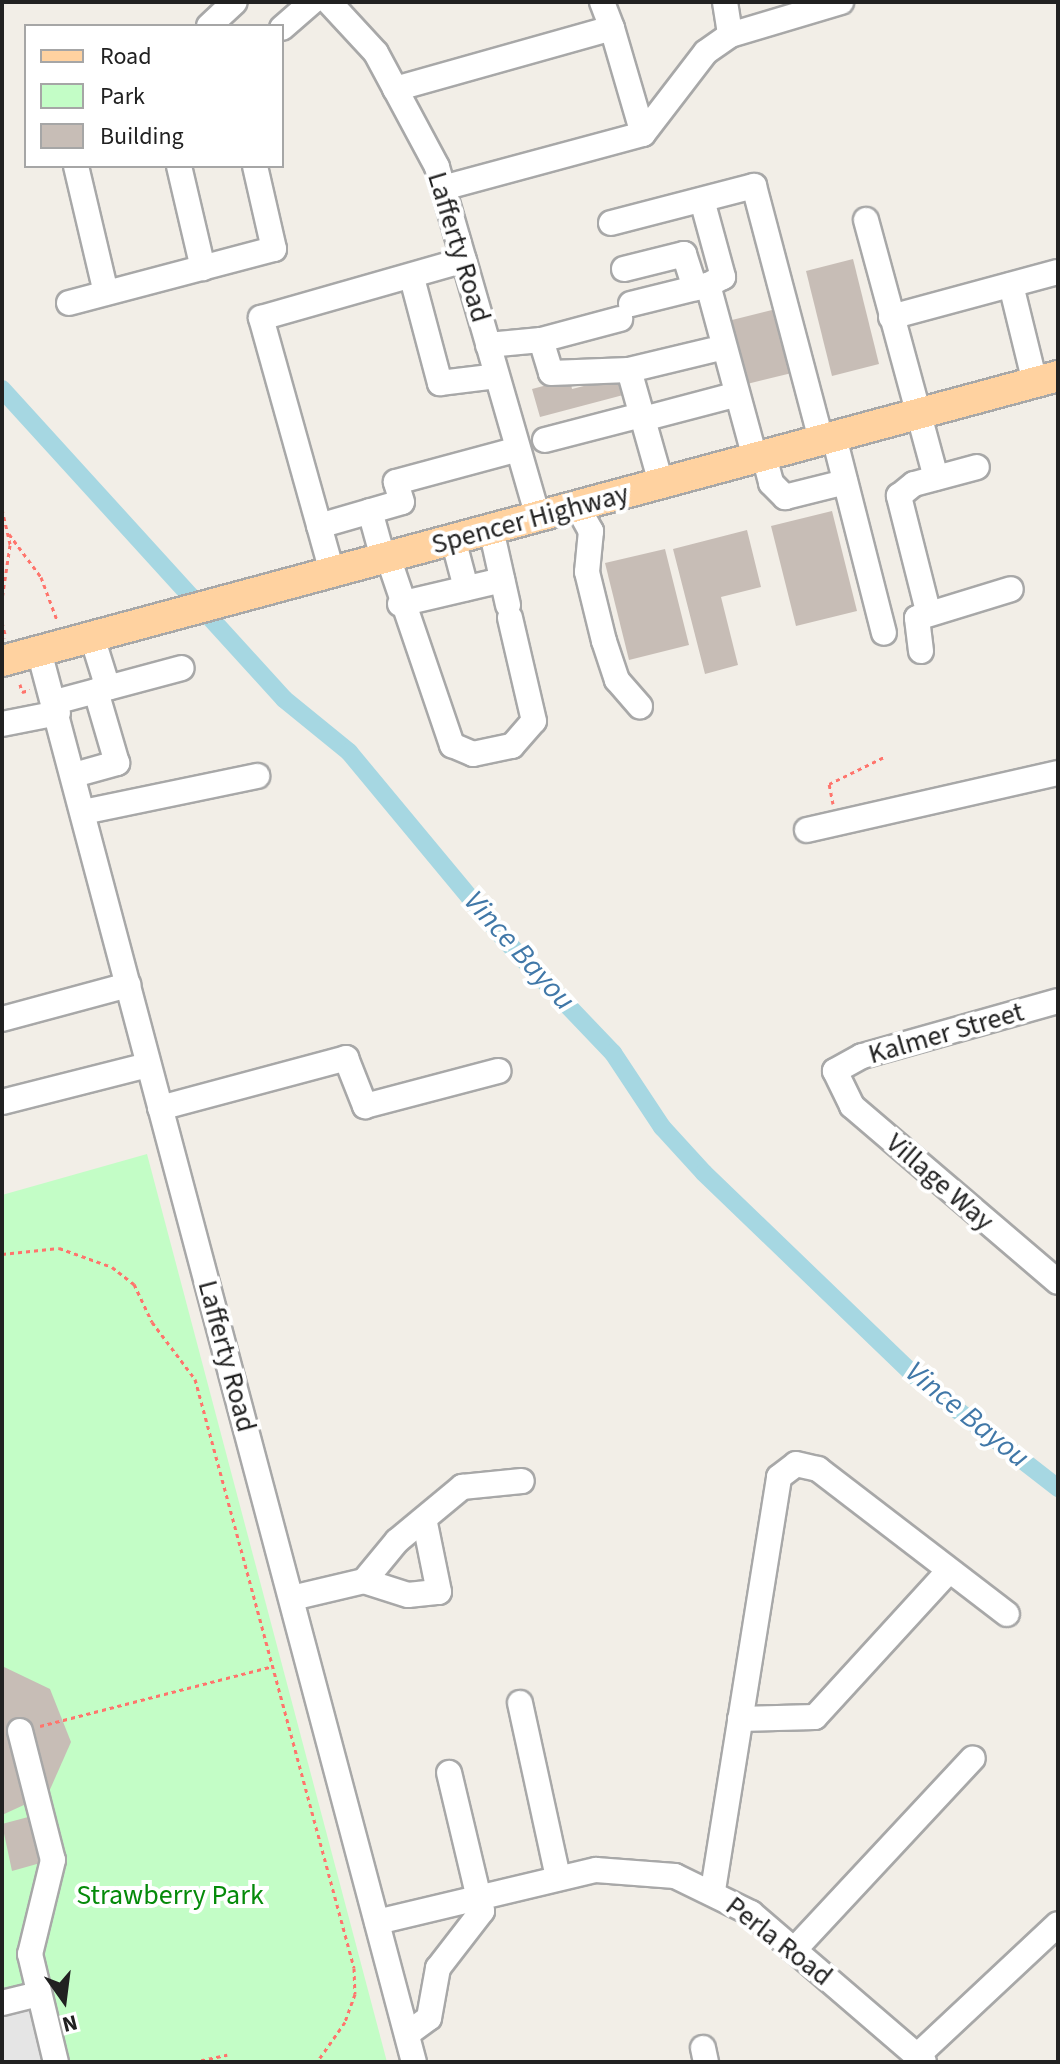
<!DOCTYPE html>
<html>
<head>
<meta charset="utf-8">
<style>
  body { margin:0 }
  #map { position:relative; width:1060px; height:2064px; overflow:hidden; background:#f2eee7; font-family:"Source Sans 3",sans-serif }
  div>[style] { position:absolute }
  .park>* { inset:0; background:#c3fdc6 }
  .parking>* { inset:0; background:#e5e5e5 }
  .canal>* { height:18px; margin:-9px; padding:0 9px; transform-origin:9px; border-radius:9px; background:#a6d7e2 }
  .building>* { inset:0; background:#c7bdb6 }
  .path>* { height:3px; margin-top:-1.5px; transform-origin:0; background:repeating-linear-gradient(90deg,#ff746c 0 4px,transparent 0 8px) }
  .roads { filter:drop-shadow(2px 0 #a8a8a8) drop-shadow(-2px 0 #a8a8a8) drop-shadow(0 2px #a8a8a8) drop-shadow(0 -2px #a8a8a8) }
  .minor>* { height:24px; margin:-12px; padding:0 12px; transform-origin:12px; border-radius:12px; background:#fff }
  .major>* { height:30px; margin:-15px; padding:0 15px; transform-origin:15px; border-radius:15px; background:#ffd2a0 }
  span { translate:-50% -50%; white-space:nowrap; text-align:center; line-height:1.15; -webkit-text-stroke:8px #fff; paint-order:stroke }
  .street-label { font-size:28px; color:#212121 }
  .park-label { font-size:28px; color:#058a0a }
  .water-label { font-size:30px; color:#4178a8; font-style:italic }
  .frame { position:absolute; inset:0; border:4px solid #212121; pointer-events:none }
  .legend { position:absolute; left:24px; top:24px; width:260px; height:144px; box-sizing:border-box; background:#fff; border:2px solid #a6a6a6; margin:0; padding:10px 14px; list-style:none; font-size:24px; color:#212121 }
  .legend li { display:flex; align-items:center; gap:16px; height:40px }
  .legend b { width:40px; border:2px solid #a6a6a6 }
  .north { position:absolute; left:24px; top:1960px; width:80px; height:80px; -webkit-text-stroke:6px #fff; paint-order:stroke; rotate:166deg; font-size:22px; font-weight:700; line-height:32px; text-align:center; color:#212121 }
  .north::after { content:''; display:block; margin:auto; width:28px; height:36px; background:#212121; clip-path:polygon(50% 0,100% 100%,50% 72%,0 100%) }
</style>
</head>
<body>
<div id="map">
  <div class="park">
    <i style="clip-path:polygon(147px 1154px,387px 2062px,2px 2062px,2px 1195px)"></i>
  </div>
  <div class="parking">
    <i style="clip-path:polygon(43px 1979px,65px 2062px,2px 2062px,2px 1990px)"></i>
  </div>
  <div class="canal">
    <i style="left:2px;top:389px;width:419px;rotate:47.7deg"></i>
    <i style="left:284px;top:699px;width:84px;rotate:39.2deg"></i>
    <i style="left:349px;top:752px;width:243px;rotate:50.3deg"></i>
    <i style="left:504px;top:939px;width:158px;rotate:46.3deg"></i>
    <i style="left:613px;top:1053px;width:89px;rotate:56.5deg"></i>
    <i style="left:662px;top:1127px;width:62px;rotate:47.6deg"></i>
    <i style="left:704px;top:1173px;width:300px;rotate:43.9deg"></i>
    <i style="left:920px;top:1381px;width:175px;rotate:37.8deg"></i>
  </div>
  <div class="building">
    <i style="clip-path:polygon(853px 259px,879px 364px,832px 376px,806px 271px)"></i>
    <i style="clip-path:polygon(780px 308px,796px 372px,743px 385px,728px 321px)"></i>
    <i style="clip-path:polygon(623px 376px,627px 394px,540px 417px,532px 389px,570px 379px,572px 389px)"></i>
    <i style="clip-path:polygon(832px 511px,857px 611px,796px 626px,771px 526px)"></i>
    <i style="clip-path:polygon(747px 530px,761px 587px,721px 597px,738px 665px,705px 674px,673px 549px)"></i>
    <i style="clip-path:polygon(665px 549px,689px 645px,629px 660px,605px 563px)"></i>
    <i style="clip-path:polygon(2px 1666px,50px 1689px,71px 1742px,48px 1794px,2px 1815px)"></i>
    <i style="clip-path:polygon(32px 1816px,44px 1862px,12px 1871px,2px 1824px)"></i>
  </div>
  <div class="path">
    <i style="left:2px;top:509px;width:37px;rotate:77deg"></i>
    <i style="left:10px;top:545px;width:55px;rotate:98.4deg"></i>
    <i style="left:9px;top:534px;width:54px;rotate:53.3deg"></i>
    <i style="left:41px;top:577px;width:46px;rotate:69.6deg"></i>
    <i style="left:2px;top:622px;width:16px;rotate:76deg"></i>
    <i style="left:20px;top:684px;width:8px;rotate:76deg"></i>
    <i style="left:22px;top:692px;width:8px;rotate:-14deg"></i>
    <i style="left:833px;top:804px;width:20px;rotate:-101deg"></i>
    <i style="left:829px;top:784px;width:61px;rotate:-26.1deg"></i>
    <i style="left:2px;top:1254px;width:57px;rotate:-6deg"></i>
    <i style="left:59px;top:1248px;width:56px;rotate:19.7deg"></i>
    <i style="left:112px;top:1267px;width:28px;rotate:38deg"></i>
    <i style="left:134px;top:1284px;width:42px;rotate:64.7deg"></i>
    <i style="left:152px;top:1322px;width:71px;rotate:53deg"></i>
    <i style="left:195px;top:1379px;width:610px;rotate:74.89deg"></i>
    <i style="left:354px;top:1968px;width:26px;rotate:88deg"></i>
    <i style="left:355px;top:1994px;width:30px;rotate:110deg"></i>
    <i style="left:345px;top:2022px;width:49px;rotate:125deg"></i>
    <i style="left:40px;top:1726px;width:241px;rotate:-14.4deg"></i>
    <i style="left:193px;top:2062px;width:35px;rotate:-12deg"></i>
  </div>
  <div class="roads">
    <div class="minor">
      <i style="left:329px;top:2px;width:69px;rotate:47.3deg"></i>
      <i style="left:376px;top:53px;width:129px;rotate:61.8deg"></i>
      <i style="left:437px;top:167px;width:364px;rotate:73.9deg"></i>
      <i style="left:602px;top:2px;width:28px;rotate:69deg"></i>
      <i style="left:725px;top:2px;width:33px;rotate:81deg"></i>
      <i style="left:209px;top:26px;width:35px;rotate:-43deg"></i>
      <i style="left:282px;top:28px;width:40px;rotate:-41deg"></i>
      <i style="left:395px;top:89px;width:225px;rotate:-15.7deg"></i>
      <i style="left:612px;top:28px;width:110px;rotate:73.7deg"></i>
      <i style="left:643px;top:134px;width:207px;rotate:164.9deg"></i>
      <i style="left:643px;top:134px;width:103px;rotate:-52.5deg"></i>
      <i style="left:706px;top:52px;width:29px;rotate:-35deg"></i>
      <i style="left:730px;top:35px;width:116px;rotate:-16.6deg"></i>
      <i style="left:76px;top:166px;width:130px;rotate:76.7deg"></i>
      <i style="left:179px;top:166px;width:105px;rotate:76.8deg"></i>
      <i style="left:702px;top:200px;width:80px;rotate:74.7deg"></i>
      <i style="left:723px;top:277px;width:17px;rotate:152deg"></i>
      <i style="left:708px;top:285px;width:179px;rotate:74.8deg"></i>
      <i style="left:866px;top:220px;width:267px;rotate:74.8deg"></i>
      <i style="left:611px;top:223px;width:148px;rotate:-14.5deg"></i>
      <i style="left:754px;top:186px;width:263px;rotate:75.2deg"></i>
      <i style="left:624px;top:269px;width:62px;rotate:-14deg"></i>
      <i style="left:684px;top:254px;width:36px;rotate:72deg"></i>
      <i style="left:412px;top:278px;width:109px;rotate:75.1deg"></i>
      <i style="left:440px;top:383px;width:57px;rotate:-7deg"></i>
      <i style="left:1011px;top:285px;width:101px;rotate:76.2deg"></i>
      <i style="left:69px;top:303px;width:212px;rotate:-14.8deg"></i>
      <i style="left:274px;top:249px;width:85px;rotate:-102.9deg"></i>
      <i style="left:631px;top:304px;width:79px;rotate:-13.9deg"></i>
      <i style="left:891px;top:317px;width:173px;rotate:-15.1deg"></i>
      <i style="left:541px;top:340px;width:82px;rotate:-14.9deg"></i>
      <i style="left:488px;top:345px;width:53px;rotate:-5.4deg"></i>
      <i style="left:541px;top:340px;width:34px;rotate:73deg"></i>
      <i style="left:551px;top:373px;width:78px;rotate:-2.2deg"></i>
      <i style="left:629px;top:370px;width:117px;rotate:74.2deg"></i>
      <i style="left:629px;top:370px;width:85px;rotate:-13.5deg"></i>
      <i style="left:643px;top:419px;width:86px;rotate:-14.8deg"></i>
      <i style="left:834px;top:437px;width:202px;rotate:75.7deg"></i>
      <i style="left:545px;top:440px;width:100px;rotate:-14.5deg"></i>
      <i style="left:764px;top:456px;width:28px;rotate:75deg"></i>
      <i style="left:771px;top:483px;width:20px;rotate:45deg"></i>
      <i style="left:785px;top:497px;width:62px;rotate:-14deg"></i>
      <i style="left:577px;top:506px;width:29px;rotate:61deg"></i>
      <i style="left:591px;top:531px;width:41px;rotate:95.6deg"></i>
      <i style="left:587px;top:572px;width:71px;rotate:76.2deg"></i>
      <i style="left:604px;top:641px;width:41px;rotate:71.6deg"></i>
      <i style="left:617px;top:680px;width:35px;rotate:49deg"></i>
      <i style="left:370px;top:511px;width:49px;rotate:74.5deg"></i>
      <i style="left:319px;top:526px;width:86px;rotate:-16.1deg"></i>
      <i style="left:402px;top:502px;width:21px;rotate:-107deg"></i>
      <i style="left:396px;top:482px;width:126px;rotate:-15.1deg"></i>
      <i style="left:491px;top:529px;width:78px;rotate:77.4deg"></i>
      <i style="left:453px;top:539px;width:51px;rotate:75.1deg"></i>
      <i style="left:388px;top:557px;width:199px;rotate:71.2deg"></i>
      <i style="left:452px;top:745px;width:23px;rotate:23deg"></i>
      <i style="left:473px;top:754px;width:40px;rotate:-12deg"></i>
      <i style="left:512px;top:746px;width:33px;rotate:-49deg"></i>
      <i style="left:534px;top:721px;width:106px;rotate:-103.1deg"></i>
      <i style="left:332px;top:572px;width:264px;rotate:-105.6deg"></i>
      <i style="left:261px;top:318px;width:211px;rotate:-15.9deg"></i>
      <i style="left:400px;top:604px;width:105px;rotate:-13.2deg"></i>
      <i style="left:928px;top:611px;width:119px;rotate:-104.2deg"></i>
      <i style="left:899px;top:496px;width:19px;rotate:-39deg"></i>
      <i style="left:914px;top:484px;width:65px;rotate:-15.1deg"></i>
      <i style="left:92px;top:637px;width:53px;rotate:72.6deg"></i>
      <i style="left:39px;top:651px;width:1460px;rotate:75.12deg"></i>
      <i style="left:921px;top:651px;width:33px;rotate:-97deg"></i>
      <i style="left:917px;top:618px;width:98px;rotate:-17.1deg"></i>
      <i style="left:55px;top:702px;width:131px;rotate:-15deg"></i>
      <i style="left:2px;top:724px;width:57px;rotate:-11.1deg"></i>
      <i style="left:74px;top:775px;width:45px;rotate:-15.6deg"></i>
      <i style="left:117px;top:763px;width:75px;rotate:-106.3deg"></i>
      <i style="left:83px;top:812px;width:178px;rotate:-11.7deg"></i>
      <i style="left:807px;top:830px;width:257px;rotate:-12.8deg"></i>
      <i style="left:1058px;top:1001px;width:204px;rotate:164.3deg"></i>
      <i style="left:862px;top:1056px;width:31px;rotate:151deg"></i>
      <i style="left:835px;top:1071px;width:39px;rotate:64deg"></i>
      <i style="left:852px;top:1106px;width:271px;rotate:40.5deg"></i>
      <i style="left:2px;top:1019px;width:131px;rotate:-15.1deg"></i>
      <i style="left:2px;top:1102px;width:151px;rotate:-14.2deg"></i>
      <i style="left:160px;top:1108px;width:193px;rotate:-15deg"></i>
      <i style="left:346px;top:1058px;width:52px;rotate:68.4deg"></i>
      <i style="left:365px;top:1106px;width:138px;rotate:-14.7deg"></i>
      <i style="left:364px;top:1581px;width:46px;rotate:17.7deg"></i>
      <i style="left:408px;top:1595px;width:31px;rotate:-6deg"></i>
      <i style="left:439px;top:1592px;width:70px;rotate:-101.5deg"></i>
      <i style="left:292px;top:1598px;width:74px;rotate:-13.3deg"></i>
      <i style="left:364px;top:1581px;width:52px;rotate:-50.5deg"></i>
      <i style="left:397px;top:1541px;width:85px;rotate:-39.7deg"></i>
      <i style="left:462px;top:1487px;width:60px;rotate:-5.7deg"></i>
      <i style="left:520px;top:1703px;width:179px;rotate:77.7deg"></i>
      <i style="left:740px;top:1719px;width:75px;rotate:-1.5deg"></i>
      <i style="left:815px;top:1717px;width:195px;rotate:-47.5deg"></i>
      <i style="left:20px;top:1731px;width:133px;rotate:75.7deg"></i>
      <i style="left:53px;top:1860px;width:97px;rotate:103.7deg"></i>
      <i style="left:30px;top:1954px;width:111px;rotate:76.5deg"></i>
      <i style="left:713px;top:1890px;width:418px;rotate:-80.9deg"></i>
      <i style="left:779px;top:1477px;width:21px;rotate:-37deg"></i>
      <i style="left:796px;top:1464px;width:23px;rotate:13deg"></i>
      <i style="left:818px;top:1469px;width:238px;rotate:37.5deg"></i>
      <i style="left:377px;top:1922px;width:225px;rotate:-13.4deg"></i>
      <i style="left:596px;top:1870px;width:79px;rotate:4.3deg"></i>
      <i style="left:675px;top:1876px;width:85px;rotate:26deg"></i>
      <i style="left:751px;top:1913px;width:228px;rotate:40.7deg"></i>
      <i style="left:794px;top:1950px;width:262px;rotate:-47deg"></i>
      <i style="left:2px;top:2003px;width:36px;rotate:-14deg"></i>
      <i style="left:407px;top:2034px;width:27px;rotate:-36deg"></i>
      <i style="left:429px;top:2018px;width:51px;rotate:-79.8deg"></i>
      <i style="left:438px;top:1968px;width:72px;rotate:-52.3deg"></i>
      <i style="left:482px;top:1911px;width:142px;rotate:-103.4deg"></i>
      <i style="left:703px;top:2048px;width:14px;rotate:78deg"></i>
      <i style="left:917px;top:2056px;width:193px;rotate:-43.1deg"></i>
    </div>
    <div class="major">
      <i style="left:2px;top:661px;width:1094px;rotate:-15.1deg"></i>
    </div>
  </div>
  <div class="street-label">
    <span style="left:459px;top:247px;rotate:73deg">Lafferty Road</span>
    <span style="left:530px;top:519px;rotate:-15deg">Spencer Highway</span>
    <span style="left:946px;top:1033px;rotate:-16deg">Kalmer Street</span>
    <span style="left:940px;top:1182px;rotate:41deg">Village Way</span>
    <span style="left:227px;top:1356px;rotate:75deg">Lafferty Road</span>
    <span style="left:779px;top:1941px;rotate:38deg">Perla Road</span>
  </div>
  <div class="park-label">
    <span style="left:170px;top:1895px">Strawberry Park</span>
  </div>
  <div class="water-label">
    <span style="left:519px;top:951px;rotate:48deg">Vince Bayou</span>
    <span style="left:967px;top:1415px;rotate:39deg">Vince Bayou</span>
  </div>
  <div class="frame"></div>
  <ul class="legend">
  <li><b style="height:10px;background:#ffd2a0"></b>Road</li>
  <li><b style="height:22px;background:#c3fdc6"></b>Park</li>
  <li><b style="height:22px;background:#c7bdb6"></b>Building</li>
  </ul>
  <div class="north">N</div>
</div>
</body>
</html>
